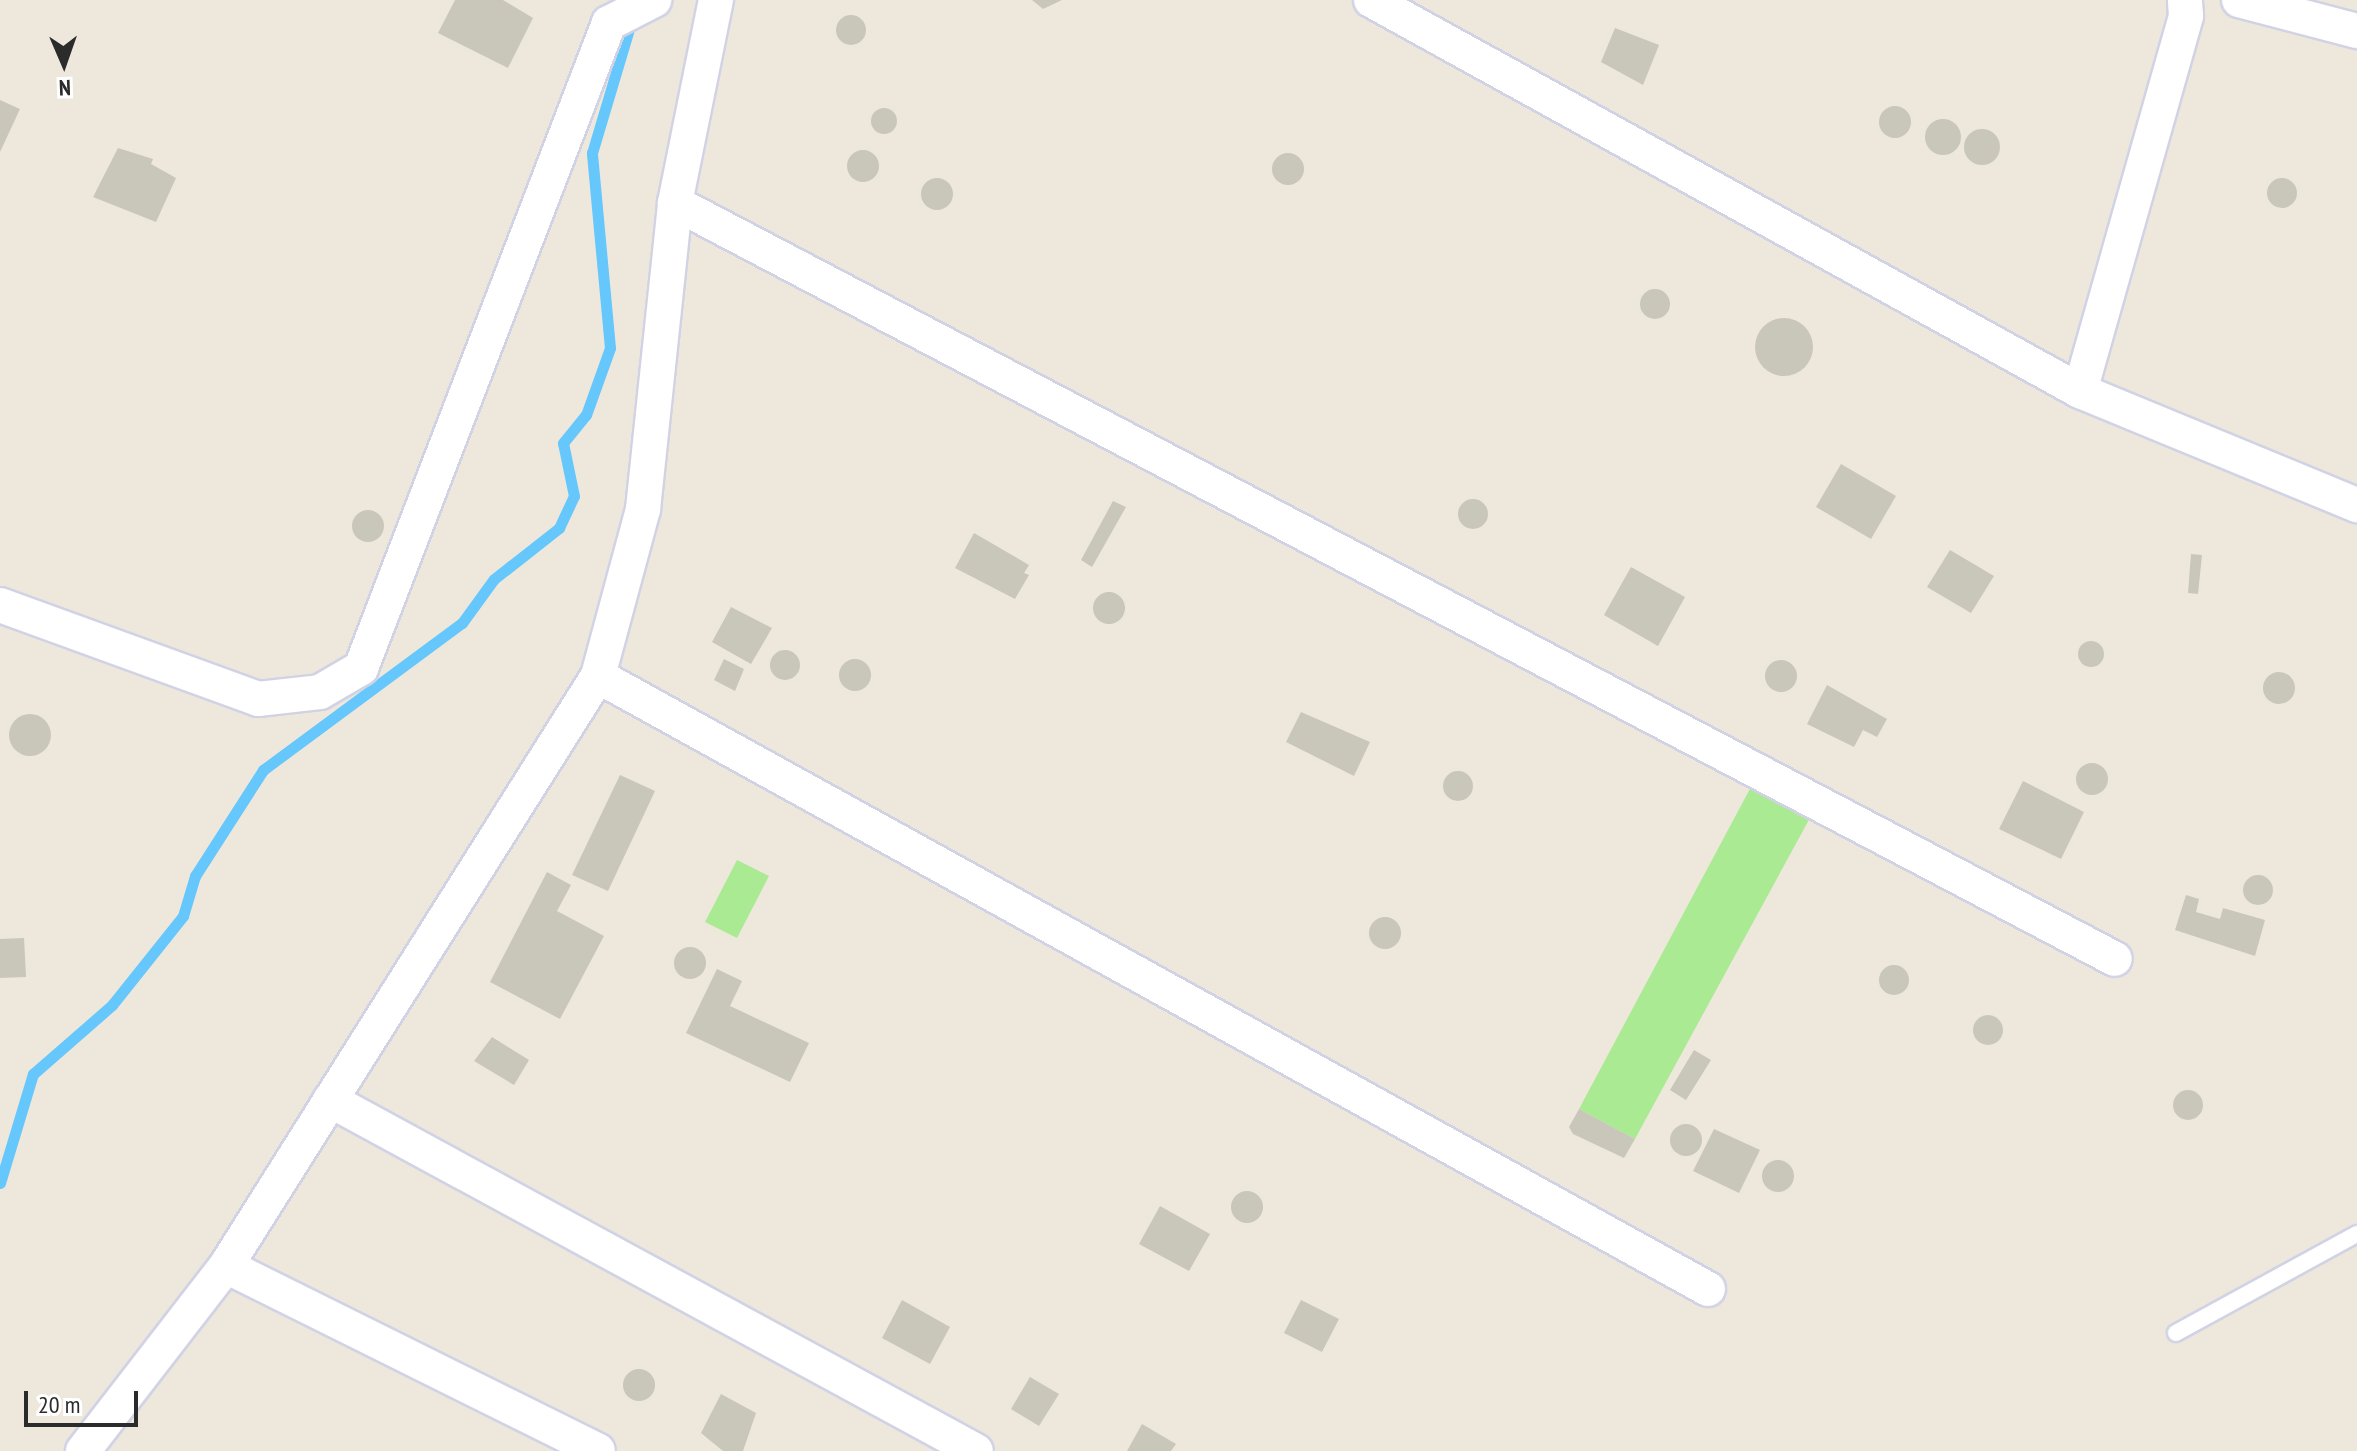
<!DOCTYPE html>
<html>
<head>
<meta charset="utf-8">
<style>
  body { margin:0 }
  #map { position:relative; width:2357px; height:1451px; overflow:hidden; background:#eee8dc; font-family:"PT Sans Narrow",sans-serif }
  div>[style] { position:absolute }
  .green>* { inset:0; background:#aaea93 }
  .stream>* { height:11px; margin:-5.5px; padding:0 5.5px; transform-origin:5.5px; border-radius:5.5px; background:#65c7fb }
  .building>* { inset:0; background:#c9c6ba }
  .round { border-radius:50% }
  .roads { filter:drop-shadow(2px 0 #d1d3e5) drop-shadow(-2px 0 #d1d3e5) drop-shadow(0 2px #d1d3e5) drop-shadow(0 -2px #d1d3e5) }
  .service>* { height:16px; margin:-8px; padding:0 8px; transform-origin:8px; border-radius:8px; background:#fff }
  .minor>* { height:34px; margin:-17px; padding:0 17px; transform-origin:17px; border-radius:17px; background:#fff }
  span { translate:-50% -50%; white-space:nowrap; text-align:center; line-height:1.15; -webkit-text-stroke:6px #fff; paint-order:stroke }
  .north { position:absolute; left:24px; top:24px; width:80px; height:80px; -webkit-text-stroke:6px #fff; paint-order:stroke; rotate:178deg; font-size:22px; font-weight:700; line-height:32px; text-align:center; color:#2b2b2b }
  .north::after { content:''; display:block; margin:auto; width:28px; height:36px; background:#2b2b2b; clip-path:polygon(50% 0,100% 100%,50% 72%,0 100%) }
  .scale { position:absolute; left:24px; top:1391px; width:114px; height:36px; box-sizing:border-box; border:4px solid #2b2b2b; border-top:0; padding-left:10px; font-size:24px; line-height:28px; white-space:nowrap; color:#2b2b2b; -webkit-text-stroke:6px #fff; paint-order:stroke }
</style>
</head>
<body>
<div id="map">
  <div class="green">
    <i style="clip-path:polygon(1752px 785px,1811px 816px,1635px 1139px,1579px 1109px)"></i>
    <i style="clip-path:polygon(737px 860px,769px 876px,737px 938px,705px 922px)"></i>
  </div>
  <div class="stream">
    <i style="left:0;top:1183px;width:114px;rotate:-73.2deg"></i>
    <i style="left:33px;top:1074px;width:105px;rotate:-41.1deg"></i>
    <i style="left:112px;top:1005px;width:114px;rotate:-51.4deg"></i>
    <i style="left:183px;top:916px;width:42px;rotate:-73.3deg"></i>
    <i style="left:195px;top:876px;width:126px;rotate:-57.3deg"></i>
    <i style="left:263px;top:770px;width:247px;rotate:-36.5deg"></i>
    <i style="left:462px;top:623px;width:54px;rotate:-54deg"></i>
    <i style="left:494px;top:579px;width:83px;rotate:-38.1deg"></i>
    <i style="left:559px;top:528px;width:35px;rotate:-65deg"></i>
    <i style="left:574px;top:496px;width:54px;rotate:-101.7deg"></i>
    <i style="left:563px;top:443px;width:36px;rotate:-51deg"></i>
    <i style="left:586px;top:415px;width:71px;rotate:-70.3deg"></i>
    <i style="left:610px;top:348px;width:196px;rotate:-95.3deg"></i>
    <i style="left:592px;top:153px;width:140px;rotate:-73.4deg"></i>
  </div>
  <div class="building">
    <i style="clip-path:polygon(455px 0,503px 0,533px 18px,508px 68px,438px 33px)"></i>
    <i style="clip-path:polygon(1032px 0,1062px 0,1043px 9px)"></i>
    <i class="round" style="left:836px;top:15px;width:30px;height:30px"></i>
    <i style="clip-path:polygon(1615px 28px,1659px 45px,1643px 85px,1601px 62px)"></i>
    <i style="clip-path:polygon(0 100px,20px 109px,0 152px)"></i>
    <i class="round" style="left:1879px;top:106px;width:32px;height:32px"></i>
    <i class="round" style="left:871px;top:108px;width:26px;height:26px"></i>
    <i class="round" style="left:1925px;top:119px;width:36px;height:36px"></i>
    <i class="round" style="left:1964px;top:129px;width:36px;height:36px"></i>
    <i style="clip-path:polygon(118px 148px,153px 159px,151px 164px,176px 178px,156px 222px,93px 197px)"></i>
    <i class="round" style="left:847px;top:150px;width:32px;height:32px"></i>
    <i class="round" style="left:1272px;top:153px;width:32px;height:32px"></i>
    <i class="round" style="left:2267px;top:178px;width:30px;height:30px"></i>
    <i class="round" style="left:921px;top:178px;width:32px;height:32px"></i>
    <i class="round" style="left:1640px;top:289px;width:30px;height:30px"></i>
    <i class="round" style="left:1755px;top:318px;width:58px;height:58px"></i>
    <i style="clip-path:polygon(1841px 464px,1896px 496px,1871px 539px,1816px 507px)"></i>
    <i class="round" style="left:1458px;top:499px;width:30px;height:30px"></i>
    <i style="clip-path:polygon(1113px 501px,1126px 507px,1092px 567px,1081px 560px)"></i>
    <i class="round" style="left:352px;top:510px;width:32px;height:32px"></i>
    <i style="clip-path:polygon(974px 533px,1029px 565px,1024px 573px,1029px 575px,1015px 599px,955px 568px)"></i>
    <i style="clip-path:polygon(1950px 550px,1994px 576px,1971px 613px,1927px 587px)"></i>
    <i style="clip-path:polygon(2191px 554px,2202px 555px,2198px 594px,2188px 593px)"></i>
    <i style="clip-path:polygon(1631px 567px,1685px 597px,1658px 646px,1604px 615px)"></i>
    <i class="round" style="left:1093px;top:592px;width:32px;height:32px"></i>
    <i style="clip-path:polygon(731px 607px,772px 628px,751px 664px,712px 642px)"></i>
    <i class="round" style="left:2078px;top:641px;width:26px;height:26px"></i>
    <i class="round" style="left:770px;top:650px;width:30px;height:30px"></i>
    <i style="clip-path:polygon(724px 659px,744px 669px,735px 691px,714px 680px)"></i>
    <i class="round" style="left:839px;top:659px;width:32px;height:32px"></i>
    <i class="round" style="left:1765px;top:660px;width:32px;height:32px"></i>
    <i class="round" style="left:2263px;top:672px;width:32px;height:32px"></i>
    <i style="clip-path:polygon(1827px 685px,1887px 719px,1877px 737px,1863px 730px,1854px 747px,1807px 724px)"></i>
    <i style="clip-path:polygon(1301px 712px,1370px 742px,1354px 776px,1286px 742px)"></i>
    <i class="round" style="left:9px;top:714px;width:42px;height:42px"></i>
    <i class="round" style="left:2076px;top:763px;width:32px;height:32px"></i>
    <i class="round" style="left:1443px;top:771px;width:30px;height:30px"></i>
    <i style="clip-path:polygon(620px 775px,655px 791px,608px 891px,572px 875px)"></i>
    <i style="clip-path:polygon(2023px 781px,2084px 812px,2061px 859px,1999px 829px)"></i>
    <i style="clip-path:polygon(547px 872px,571px 885px,557px 911px,604px 936px,560px 1019px,490px 982px)"></i>
    <i class="round" style="left:2243px;top:875px;width:30px;height:30px"></i>
    <i style="clip-path:polygon(2186px 895px,2199px 899px,2196px 912px,2220px 919px,2223px 908px,2265px 920px,2255px 956px,2175px 930px)"></i>
    <i class="round" style="left:1369px;top:917px;width:32px;height:32px"></i>
    <i style="clip-path:polygon(24px 938px,26px 977px,0 978px,0 939px)"></i>
    <i class="round" style="left:674px;top:947px;width:32px;height:32px"></i>
    <i class="round" style="left:1879px;top:965px;width:30px;height:30px"></i>
    <i style="clip-path:polygon(717px 969px,742px 981px,730px 1006px,809px 1043px,790px 1082px,686px 1033px)"></i>
    <i class="round" style="left:1973px;top:1015px;width:30px;height:30px"></i>
    <i style="clip-path:polygon(492px 1037px,529px 1060px,514px 1085px,474px 1061px)"></i>
    <i style="clip-path:polygon(1694px 1050px,1711px 1060px,1686px 1100px,1670px 1090px)"></i>
    <i class="round" style="left:2173px;top:1090px;width:30px;height:30px"></i>
    <i style="clip-path:polygon(1579px 1109px,1635px 1139px,1624px 1158px,1573px 1134px,1569px 1127px)"></i>
    <i class="round" style="left:1670px;top:1124px;width:32px;height:32px"></i>
    <i style="clip-path:polygon(1714px 1129px,1760px 1150px,1739px 1193px,1693px 1171px)"></i>
    <i class="round" style="left:1762px;top:1160px;width:32px;height:32px"></i>
    <i class="round" style="left:1231px;top:1191px;width:32px;height:32px"></i>
    <i style="clip-path:polygon(1160px 1206px,1210px 1234px,1189px 1271px,1139px 1244px)"></i>
    <i style="clip-path:polygon(902px 1300px,950px 1327px,930px 1364px,882px 1338px)"></i>
    <i style="clip-path:polygon(1301px 1300px,1339px 1319px,1322px 1352px,1284px 1333px)"></i>
    <i class="round" style="left:623px;top:1369px;width:32px;height:32px"></i>
    <i style="clip-path:polygon(1030px 1377px,1059px 1394px,1039px 1426px,1011px 1409px)"></i>
    <i style="clip-path:polygon(721px 1394px,756px 1413px,743px 1451px,723px 1451px,701px 1433px)"></i>
    <i style="clip-path:polygon(1142px 1424px,1176px 1444px,1171px 1451px,1127px 1451px)"></i>
  </div>
  <div class="roads">
    <div class="service">
      <i style="left:2176px;top:1333px;width:206px;rotate:-28.7deg"></i>
    </div>
    <div class="minor">
      <i style="left:1371px;top:0;width:810px;rotate:28.88deg"></i>
      <i style="left:2080px;top:391px;width:300px;rotate:22.4deg"></i>
      <i style="left:2239px;top:0;width:122px;rotate:14.7deg"></i>
      <i style="left:675px;top:203px;width:1626px;rotate:27.7deg"></i>
      <i style="left:2080px;top:391px;width:390px;rotate:-74.2deg"></i>
      <i style="left:2186px;top:16px;width:16px;rotate:-94deg"></i>
      <i style="left:0;top:605px;width:275px;rotate:20deg"></i>
      <i style="left:258px;top:699px;width:62px;rotate:-6.4deg"></i>
      <i style="left:320px;top:692px;width:48px;rotate:-30.3deg"></i>
      <i style="left:361px;top:668px;width:691px;rotate:-68.97deg"></i>
      <i style="left:609px;top:23px;width:51px;rotate:-27.1deg"></i>
      <i style="left:598px;top:676px;width:1268px;rotate:28.91deg"></i>
      <i style="left:330px;top:1100px;width:735px;rotate:28.52deg"></i>
      <i style="left:226px;top:1266px;width:415px;rotate:26.4deg"></i>
      <i style="left:83px;top:1451px;width:234px;rotate:-52.3deg"></i>
      <i style="left:226px;top:1266px;width:697px;rotate:-57.77deg"></i>
      <i style="left:598px;top:676px;width:173px;rotate:-74.9deg"></i>
      <i style="left:643px;top:509px;width:308px;rotate:-84deg"></i>
      <i style="left:675px;top:203px;width:207px;rotate:-78.6deg"></i>
    </div>
  </div>
  <div class="north">N</div>
  <div class="scale">20 m</div>
</div>
</body>
</html>
